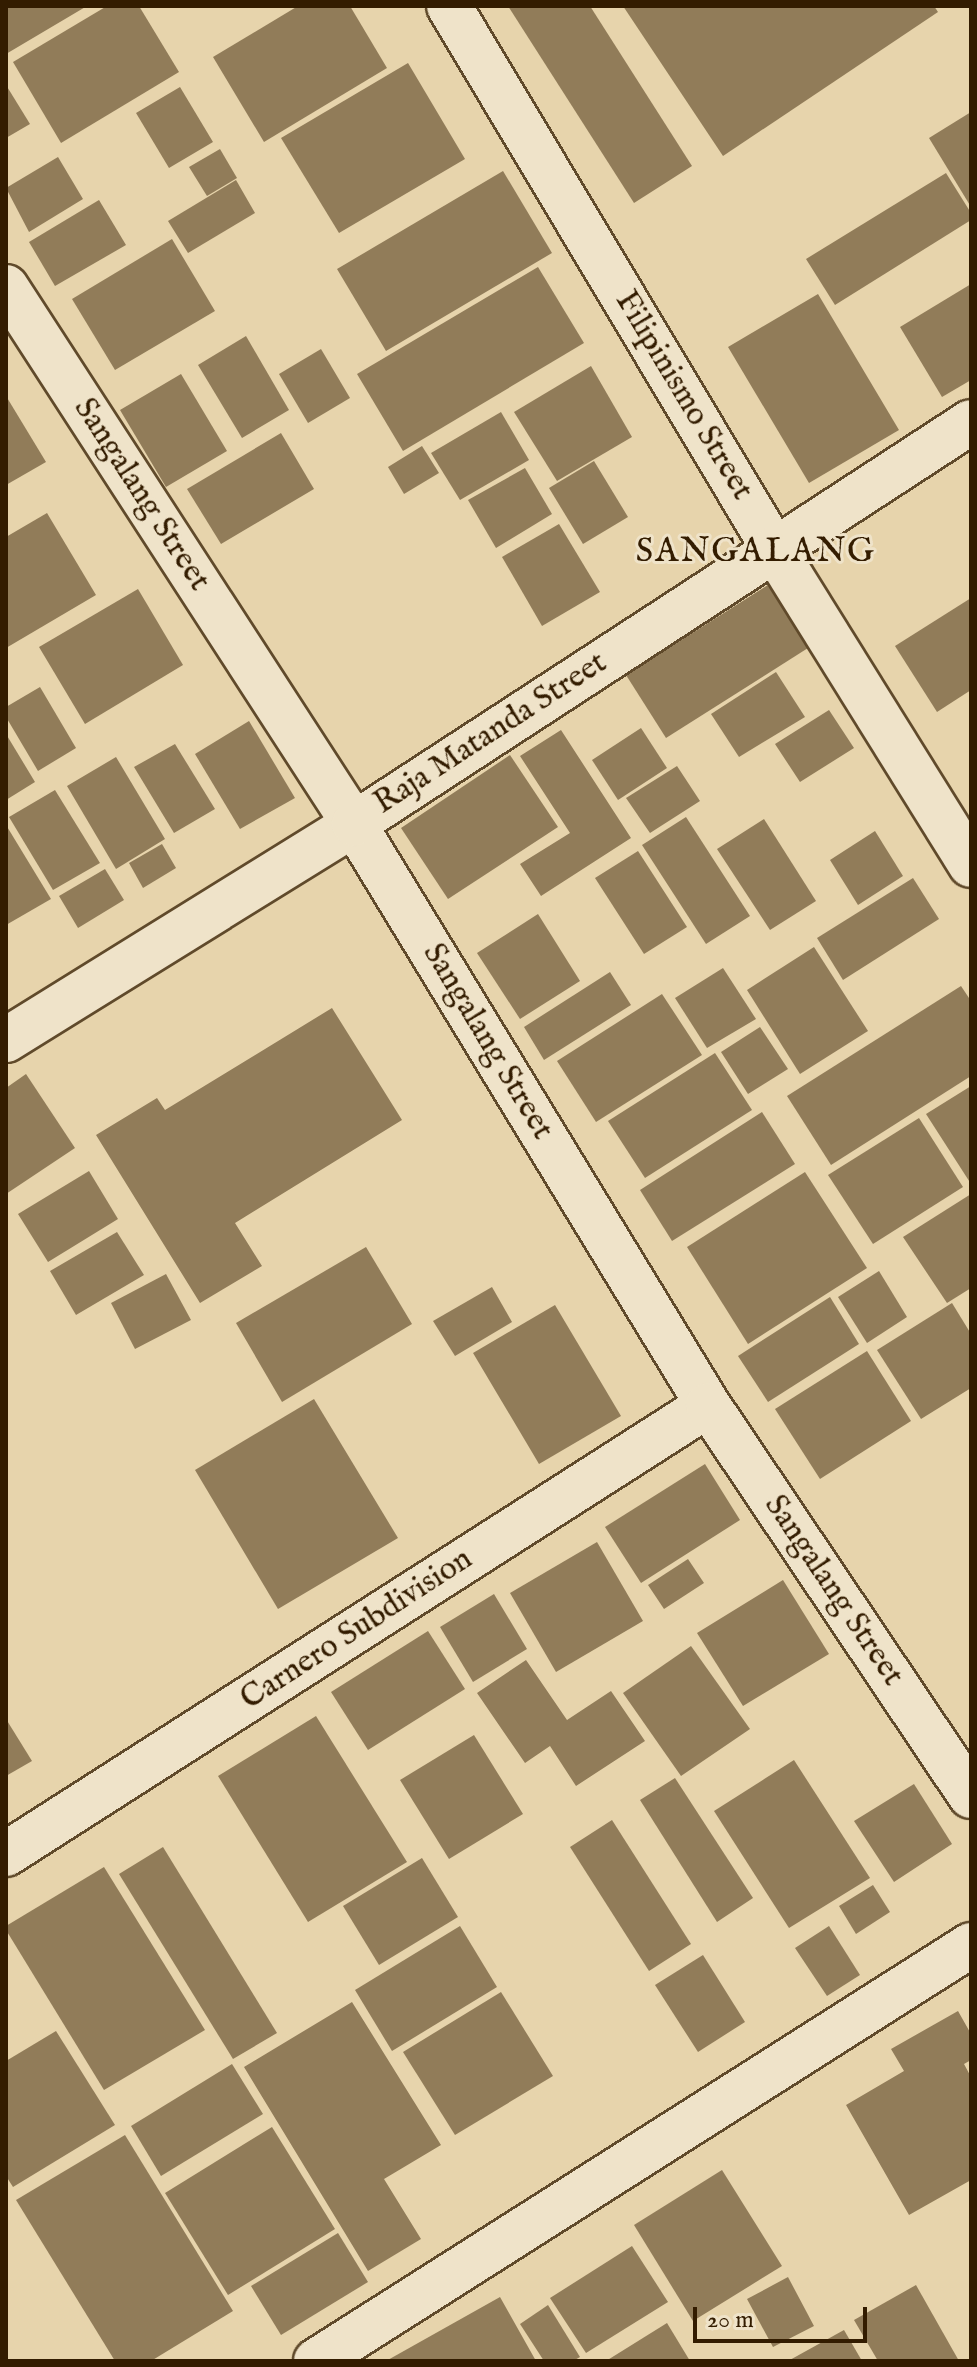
<!DOCTYPE html>
<html>
<head>
<meta charset="utf-8">
<style>
  body { margin:0 }
  #map { position:relative; width:977px; height:2367px; overflow:hidden; background:#e7d4ac; font-family:"IM FELL English",serif }
  div>[style] { position:absolute }
  .building>* { inset:0; background:#917c59 }
  .roads { filter:drop-shadow(2px 0 #604a2b) drop-shadow(-2px 0 #604a2b) drop-shadow(0 2px #604a2b) drop-shadow(0 -2px #604a2b) }
  .street>* { height:44px; margin:-22px; padding:0 22px; transform-origin:22px; border-radius:22px; background:#efe3c9 }
  .secondary>* { height:44px; margin:-22px; padding:0 22px; transform-origin:22px; border-radius:22px; background:#efe3c9 }
  span { translate:-50% -50%; white-space:nowrap; text-align:center; line-height:1.15; -webkit-text-stroke:6px #efe3c9; paint-order:stroke }
  .street-label { font-size:32px; color:#331c00 }
  .neighbourhood-label { font-size:34px; color:#331c00; letter-spacing:2px }
  .frame { position:absolute; inset:0; border:8px solid #331c00; pointer-events:none }
  .scale { position:absolute; left:693px; top:2307px; width:174px; height:36px; box-sizing:border-box; border:4px solid #331c00; border-top:0; padding-left:10px; font-size:24px; line-height:28px; white-space:nowrap; color:#331c00; -webkit-text-stroke:6px #efe3c9; paint-order:stroke }
</style>
</head>
<body>
<div id="map">
  <div class="building">
    <i style="clip-path:polygon(6px 6px,87px 6px,6px 54px)"></i>
    <i style="clip-path:polygon(107px 6px,139px 6px,179px 72px,61px 143px,13px 62px)"></i>
    <i style="clip-path:polygon(298px 6px,350px 6px,387px 68px,264px 142px,213px 57px)"></i>
    <i style="clip-path:polygon(508px 6px,590px 6px,692px 166px,634px 203px)"></i>
    <i style="clip-path:polygon(623px 6px,934px 6px,938px 12px,723px 156px)"></i>
    <i style="clip-path:polygon(408px 63px,465px 159px,339px 233px,281px 138px)"></i>
    <i style="clip-path:polygon(6px 85px,30px 124px,6px 138px)"></i>
    <i style="clip-path:polygon(180px 87px,213px 142px,169px 168px,136px 113px)"></i>
    <i style="clip-path:polygon(971px 112px,971px 207px,929px 138px)"></i>
    <i style="clip-path:polygon(220px 149px,237px 178px,207px 196px,189px 167px)"></i>
    <i style="clip-path:polygon(58px 157px,83px 199px,29px 232px,6px 188px)"></i>
    <i style="clip-path:polygon(503px 171px,552px 253px,386px 351px,337px 269px)"></i>
    <i style="clip-path:polygon(946px 173px,971px 213px,971px 220px,835px 305px,806px 259px)"></i>
    <i style="clip-path:polygon(236px 180px,255px 213px,188px 253px,168px 221px)"></i>
    <i style="clip-path:polygon(99px 200px,126px 245px,55px 286px,29px 242px)"></i>
    <i style="clip-path:polygon(172px 239px,215px 311px,115px 370px,72px 299px)"></i>
    <i style="clip-path:polygon(538px 267px,584px 343px,403px 451px,357px 374px)"></i>
    <i style="clip-path:polygon(971px 284px,971px 380px,942px 397px,900px 327px)"></i>
    <i style="clip-path:polygon(818px 294px,899px 430px,809px 483px,728px 347px)"></i>
    <i style="clip-path:polygon(246px 336px,289px 410px,242px 438px,198px 365px)"></i>
    <i style="clip-path:polygon(321px 349px,350px 398px,308px 423px,279px 374px)"></i>
    <i style="clip-path:polygon(591px 366px,632px 437px,557px 481px,514px 412px)"></i>
    <i style="clip-path:polygon(181px 374px,227px 451px,166px 487px,120px 410px)"></i>
    <i style="clip-path:polygon(6px 396px,46px 462px,6px 485px)"></i>
    <i style="clip-path:polygon(501px 412px,529px 460px,460px 500px,431px 453px)"></i>
    <i style="clip-path:polygon(281px 433px,314px 489px,221px 544px,187px 489px)"></i>
    <i style="clip-path:polygon(422px 446px,439px 473px,404px 494px,388px 467px)"></i>
    <i style="clip-path:polygon(594px 461px,628px 517px,583px 544px,549px 488px)"></i>
    <i style="clip-path:polygon(525px 468px,552px 514px,496px 548px,468px 500px)"></i>
    <i style="clip-path:polygon(47px 513px,96px 595px,6px 648px,6px 537px)"></i>
    <i style="clip-path:polygon(559px 524px,600px 592px,542px 626px,502px 557px)"></i>
    <i style="clip-path:polygon(768px 585px,808px 648px,666px 738px,626px 675px)"></i>
    <i style="clip-path:polygon(138px 589px,183px 665px,85px 724px,39px 647px)"></i>
    <i style="clip-path:polygon(971px 598px,971px 690px,937px 712px,895px 646px)"></i>
    <i style="clip-path:polygon(776px 672px,805px 717px,739px 757px,711px 714px)"></i>
    <i style="clip-path:polygon(40px 687px,76px 748px,38px 771px,6px 717px,6px 707px)"></i>
    <i style="clip-path:polygon(829px 710px,854px 748px,800px 782px,775px 744px)"></i>
    <i style="clip-path:polygon(249px 721px,295px 798px,240px 829px,195px 754px)"></i>
    <i style="clip-path:polygon(641px 728px,667px 768px,618px 800px,592px 760px)"></i>
    <i style="clip-path:polygon(561px 730px,631px 838px,541px 896px,520px 864px,570px 833px,520px 756px)"></i>
    <i style="clip-path:polygon(6px 734px,35px 782px,6px 800px)"></i>
    <i style="clip-path:polygon(175px 744px,215px 809px,174px 833px,134px 767px)"></i>
    <i style="clip-path:polygon(510px 755px,558px 827px,448px 899px,401px 828px)"></i>
    <i style="clip-path:polygon(116px 757px,165px 839px,116px 869px,67px 786px)"></i>
    <i style="clip-path:polygon(677px 766px,700px 801px,650px 833px,626px 798px)"></i>
    <i style="clip-path:polygon(55px 790px,100px 863px,53px 890px,9px 817px)"></i>
    <i style="clip-path:polygon(686px 817px,750px 916px,706px 944px,642px 845px)"></i>
    <i style="clip-path:polygon(764px 819px,816px 901px,770px 930px,717px 849px)"></i>
    <i style="clip-path:polygon(6px 825px,51px 899px,6px 925px)"></i>
    <i style="clip-path:polygon(875px 831px,903px 876px,858px 905px,830px 860px)"></i>
    <i style="clip-path:polygon(162px 844px,176px 868px,143px 888px,129px 863px)"></i>
    <i style="clip-path:polygon(638px 851px,687px 927px,644px 954px,595px 878px)"></i>
    <i style="clip-path:polygon(105px 869px,124px 900px,78px 928px,59px 896px)"></i>
    <i style="clip-path:polygon(913px 878px,939px 919px,843px 980px,817px 938px)"></i>
    <i style="clip-path:polygon(538px 914px,580px 981px,520px 1019px,477px 953px)"></i>
    <i style="clip-path:polygon(814px 947px,868px 1031px,800px 1074px,747px 990px)"></i>
    <i style="clip-path:polygon(723px 968px,756px 1019px,707px 1048px,675px 998px)"></i>
    <i style="clip-path:polygon(610px 972px,631px 1005px,544px 1060px,524px 1027px)"></i>
    <i style="clip-path:polygon(961px 986px,971px 1001px,971px 1076px,831px 1165px,787px 1096px)"></i>
    <i style="clip-path:polygon(662px 994px,702px 1055px,596px 1122px,557px 1061px)"></i>
    <i style="clip-path:polygon(332px 1008px,402px 1120px,235px 1223px,262px 1266px,200px 1303px,96px 1135px,157px 1098px,165px 1110px)"></i>
    <i style="clip-path:polygon(760px 1027px,788px 1069px,748px 1094px,721px 1052px)"></i>
    <i style="clip-path:polygon(715px 1053px,752px 1110px,645px 1178px,608px 1121px)"></i>
    <i style="clip-path:polygon(26px 1074px,75px 1148px,6px 1194px,6px 1088px)"></i>
    <i style="clip-path:polygon(971px 1086px,971px 1184px,926px 1114px)"></i>
    <i style="clip-path:polygon(762px 1112px,795px 1164px,672px 1241px,640px 1190px)"></i>
    <i style="clip-path:polygon(919px 1118px,963px 1187px,873px 1244px,828px 1175px)"></i>
    <i style="clip-path:polygon(89px 1171px,118px 1219px,48px 1262px,18px 1214px)"></i>
    <i style="clip-path:polygon(805px 1172px,867px 1268px,748px 1344px,687px 1247px)"></i>
    <i style="clip-path:polygon(971px 1194px,971px 1288px,947px 1303px,903px 1237px)"></i>
    <i style="clip-path:polygon(117px 1232px,144px 1275px,76px 1315px,50px 1271px)"></i>
    <i style="clip-path:polygon(366px 1247px,412px 1324px,282px 1402px,236px 1323px)"></i>
    <i style="clip-path:polygon(879px 1271px,907px 1317px,867px 1343px,838px 1297px)"></i>
    <i style="clip-path:polygon(166px 1274px,191px 1320px,135px 1349px,111px 1303px)"></i>
    <i style="clip-path:polygon(492px 1287px,512px 1322px,455px 1356px,433px 1321px)"></i>
    <i style="clip-path:polygon(830px 1297px,859px 1344px,768px 1402px,738px 1356px)"></i>
    <i style="clip-path:polygon(952px 1303px,971px 1334px,971px 1388px,921px 1419px,877px 1350px)"></i>
    <i style="clip-path:polygon(555px 1305px,621px 1416px,539px 1464px,473px 1353px)"></i>
    <i style="clip-path:polygon(867px 1351px,911px 1421px,820px 1479px,775px 1409px)"></i>
    <i style="clip-path:polygon(314px 1399px,398px 1538px,278px 1609px,195px 1470px)"></i>
    <i style="clip-path:polygon(705px 1464px,740px 1520px,641px 1583px,605px 1527px)"></i>
    <i style="clip-path:polygon(597px 1542px,643px 1621px,556px 1672px,510px 1593px)"></i>
    <i style="clip-path:polygon(688px 1559px,704px 1583px,664px 1609px,648px 1585px)"></i>
    <i style="clip-path:polygon(783px 1580px,829px 1654px,743px 1706px,697px 1633px)"></i>
    <i style="clip-path:polygon(494px 1594px,527px 1649px,473px 1682px,440px 1627px)"></i>
    <i style="clip-path:polygon(428px 1631px,465px 1689px,368px 1750px,331px 1692px)"></i>
    <i style="clip-path:polygon(691px 1646px,750px 1729px,681px 1776px,623px 1693px)"></i>
    <i style="clip-path:polygon(526px 1660px,567px 1720px,611px 1691px,645px 1741px,576px 1786px,550px 1746px,525px 1763px,477px 1693px)"></i>
    <i style="clip-path:polygon(316px 1716px,407px 1862px,308px 1922px,218px 1776px)"></i>
    <i style="clip-path:polygon(6px 1719px,32px 1761px,6px 1776px)"></i>
    <i style="clip-path:polygon(474px 1735px,523px 1814px,449px 1859px,400px 1780px)"></i>
    <i style="clip-path:polygon(794px 1760px,870px 1878px,789px 1928px,714px 1811px)"></i>
    <i style="clip-path:polygon(675px 1778px,753px 1898px,717px 1922px,640px 1800px)"></i>
    <i style="clip-path:polygon(914px 1784px,952px 1844px,894px 1882px,854px 1821px)"></i>
    <i style="clip-path:polygon(612px 1820px,691px 1944px,649px 1971px,570px 1847px)"></i>
    <i style="clip-path:polygon(163px 1847px,277px 2033px,233px 2059px,119px 1874px)"></i>
    <i style="clip-path:polygon(422px 1858px,458px 1917px,379px 1965px,343px 1906px)"></i>
    <i style="clip-path:polygon(104px 1867px,205px 2030px,104px 2090px,6px 1930px,6px 1926px)"></i>
    <i style="clip-path:polygon(873px 1885px,890px 1912px,856px 1934px,839px 1906px)"></i>
    <i style="clip-path:polygon(460px 1926px,497px 1987px,392px 2051px,355px 1990px)"></i>
    <i style="clip-path:polygon(829px 1926px,860px 1975px,827px 1996px,795px 1948px)"></i>
    <i style="clip-path:polygon(703px 1955px,745px 2022px,698px 2052px,655px 1985px)"></i>
    <i style="clip-path:polygon(501px 1992px,553px 2076px,455px 2135px,403px 2052px)"></i>
    <i style="clip-path:polygon(352px 2002px,441px 2145px,384px 2179px,421px 2239px,368px 2271px,244px 2067px)"></i>
    <i style="clip-path:polygon(958px 2011px,971px 2034px,971px 2060px,964px 2064px,971px 2077px,971px 2180px,909px 2215px,846px 2105px,904px 2071px,891px 2049px)"></i>
    <i style="clip-path:polygon(56px 2031px,115px 2125px,13px 2187px,6px 2176px,6px 2061px)"></i>
    <i style="clip-path:polygon(232px 2064px,263px 2114px,161px 2176px,131px 2126px)"></i>
    <i style="clip-path:polygon(272px 2127px,335px 2229px,228px 2295px,165px 2193px)"></i>
    <i style="clip-path:polygon(125px 2135px,233px 2311px,151px 2361px,115px 2361px,16px 2200px)"></i>
    <i style="clip-path:polygon(722px 2170px,782px 2266px,693px 2321px,634px 2225px)"></i>
    <i style="clip-path:polygon(338px 2233px,368px 2282px,281px 2335px,251px 2286px)"></i>
    <i style="clip-path:polygon(632px 2246px,668px 2302px,586px 2353px,550px 2298px)"></i>
    <i style="clip-path:polygon(788px 2277px,814px 2326px,773px 2347px,747px 2299px)"></i>
    <i style="clip-path:polygon(916px 2285px,959px 2361px,878px 2361px,854px 2320px)"></i>
    <i style="clip-path:polygon(500px 2297px,536px 2361px,386px 2361px)"></i>
    <i style="clip-path:polygon(548px 2305px,580px 2357px,573px 2361px,544px 2361px,520px 2324px)"></i>
    <i style="clip-path:polygon(667px 2323px,690px 2361px,606px 2361px)"></i>
    <i style="clip-path:polygon(844px 2330px,862px 2361px,788px 2361px)"></i>
  </div>
  <div class="roads">
    <div class="street">
      <i style="left:449px;top:6px;width:633px;rotate:59.1deg"></i>
      <i style="left:774px;top:549px;width:372px;rotate:58.1deg"></i>
      <i style="left:6px;top:1040px;width:410px;rotate:-31.8deg"></i>
      <i style="left:6px;top:1854px;width:833px;rotate:-32.6deg"></i>
      <i style="left:316px;top:2361px;width:776px;rotate:-32.42deg"></i>
    </div>
    <div class="secondary">
      <i style="left:6px;top:287px;width:640px;rotate:57.05deg"></i>
      <i style="left:354px;top:824px;width:680px;rotate:58.65deg"></i>
      <i style="left:708px;top:1405px;width:471px;rotate:56.1deg"></i>
      <i style="left:354px;top:824px;width:736px;rotate:-33.09deg"></i>
    </div>
  </div>
  <div class="street-label">
    <span style="left:683px;top:396px;rotate:59deg">Filipinismo Street</span>
    <span style="left:141px;top:495px;rotate:57deg">Sangalang Street</span>
    <span style="left:491px;top:734px;rotate:-33deg">Raja Matanda Street</span>
    <span style="left:487px;top:1042px;rotate:59deg">Sangalang Street</span>
    <span style="left:833px;top:1591px;rotate:56deg">Sangalang Street</span>
    <span style="left:357px;top:1630px;rotate:-33deg">Carnero Subdivision</span>
  </div>
  <div class="neighbourhood-label">
    <span style="left:756px;top:552px">SANGALANG</span>
  </div>
  <div class="frame"></div>
  <div class="scale">20 m</div>
</div>
</body>
</html>
